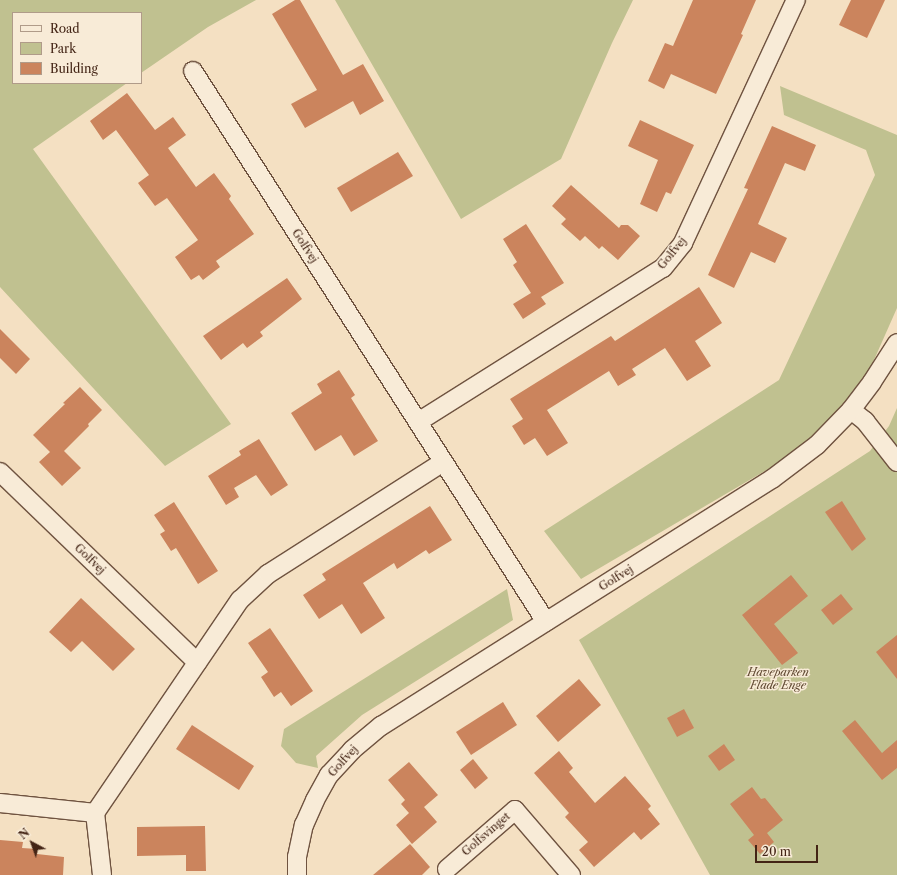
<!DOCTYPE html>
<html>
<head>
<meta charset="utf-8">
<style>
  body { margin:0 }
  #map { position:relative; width:897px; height:875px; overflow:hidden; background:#f4e0c2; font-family:"Libre Caslon Text",serif }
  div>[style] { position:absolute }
  .green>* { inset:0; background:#c0c190 }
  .building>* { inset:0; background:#cb845d }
  .roads { filter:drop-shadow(1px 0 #6f5340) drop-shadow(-1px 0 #6f5340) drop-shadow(0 1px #6f5340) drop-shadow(0 -1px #6f5340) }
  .minor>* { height:18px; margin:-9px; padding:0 9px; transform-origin:9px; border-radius:9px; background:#f8ebd7 }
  span { translate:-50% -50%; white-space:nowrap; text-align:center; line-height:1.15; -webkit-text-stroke:3px #f8ebd7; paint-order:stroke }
  .street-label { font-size:11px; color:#432415 }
  .park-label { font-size:11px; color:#624b34; font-style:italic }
  .legend { position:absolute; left:12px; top:12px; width:130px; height:72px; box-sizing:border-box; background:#f8ebd7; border:1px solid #b09b89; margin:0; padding:5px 7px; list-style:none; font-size:12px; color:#432415 }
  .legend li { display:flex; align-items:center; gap:8px; height:20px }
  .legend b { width:20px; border:1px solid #b09b89 }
  .north { position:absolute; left:12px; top:823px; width:40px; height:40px; -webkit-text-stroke:3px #f8ebd7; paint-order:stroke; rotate:319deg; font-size:11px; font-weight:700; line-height:16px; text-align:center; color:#432415 }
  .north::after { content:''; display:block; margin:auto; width:14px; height:18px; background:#432415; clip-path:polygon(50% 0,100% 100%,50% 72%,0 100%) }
  .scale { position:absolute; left:755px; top:845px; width:63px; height:18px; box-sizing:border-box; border:2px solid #432415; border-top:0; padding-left:5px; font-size:12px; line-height:14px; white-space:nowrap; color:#432415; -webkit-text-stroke:3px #f8ebd7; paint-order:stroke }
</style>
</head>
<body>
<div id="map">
  <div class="green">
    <i style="clip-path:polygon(0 0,256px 0,208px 27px,141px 73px,141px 13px,13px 13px,13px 83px,127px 83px,33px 149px,231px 424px,165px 466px,0 287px)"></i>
    <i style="clip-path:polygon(335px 0,633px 0,612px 43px,561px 159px,461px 219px)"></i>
    <i style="clip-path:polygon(780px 86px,897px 135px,897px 308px,870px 369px,838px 416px,804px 448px,581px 579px,544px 531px,779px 380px,875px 175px,866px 150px,784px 115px)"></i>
    <i style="clip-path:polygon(897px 408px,897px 875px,710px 875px,579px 640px,870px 451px,889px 426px)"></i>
    <i style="clip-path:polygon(507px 589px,513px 620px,362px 715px,316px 756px,318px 768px,296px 763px,281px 746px,284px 729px)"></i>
  </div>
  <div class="building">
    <i style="clip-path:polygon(295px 0,300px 0,343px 75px,363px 64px,384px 101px,360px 115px,353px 101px,305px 128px,291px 104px,317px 90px,272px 14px)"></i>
    <i style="clip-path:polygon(693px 0,756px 0,741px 34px,743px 35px,716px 94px,671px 74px,664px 89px,648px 81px,665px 43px,673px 46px)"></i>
    <i style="clip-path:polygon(851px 0,885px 0,867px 38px,839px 25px)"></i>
    <i style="clip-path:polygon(127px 93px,155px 130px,173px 117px,186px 135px,168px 148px,196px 187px,214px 173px,231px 196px,229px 199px,254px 234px,216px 261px,220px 267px,203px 280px,199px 275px,191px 280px,175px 257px,198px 240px,167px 198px,155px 206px,138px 183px,149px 175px,116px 130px,103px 140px,90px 121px)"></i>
    <i style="clip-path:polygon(640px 120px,694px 145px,671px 194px,666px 192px,657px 212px,640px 204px,658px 160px,628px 146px)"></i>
    <i style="clip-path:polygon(772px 126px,816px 145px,805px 171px,785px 163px,758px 224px,787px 238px,775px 263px,751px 252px,734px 288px,708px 275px,748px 189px,744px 188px)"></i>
    <i style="clip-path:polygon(398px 152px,413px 176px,351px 212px,337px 188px)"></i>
    <i style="clip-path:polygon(571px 185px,619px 228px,621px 225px,628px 225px,640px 236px,618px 260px,602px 246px,599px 249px,585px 236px,580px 241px,561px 224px,566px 219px,552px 206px)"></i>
    <i style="clip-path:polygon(526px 224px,564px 283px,541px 297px,546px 304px,523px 319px,513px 304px,531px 293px,513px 265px,517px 262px,503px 239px)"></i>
    <i style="clip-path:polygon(287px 278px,302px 299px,260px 332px,263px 336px,247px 348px,243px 343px,221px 360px,203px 336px)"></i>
    <i style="clip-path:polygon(699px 287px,722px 323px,695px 341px,711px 366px,687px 381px,665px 348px,632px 369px,636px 375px,618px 386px,609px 371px,547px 410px,568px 443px,547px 456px,535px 438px,524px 445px,512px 426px,523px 419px,510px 399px,611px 336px,615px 341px)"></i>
    <i style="clip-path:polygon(0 329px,30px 359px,16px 374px,0 358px)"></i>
    <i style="clip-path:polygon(339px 370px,355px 395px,351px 398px,378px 441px,354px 456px,341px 435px,315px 451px,291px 413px,322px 393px,317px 384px)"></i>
    <i style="clip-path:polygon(80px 387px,102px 410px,88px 424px,89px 426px,64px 451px,81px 468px,62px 486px,39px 462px,50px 452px,33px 435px,65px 404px,63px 403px)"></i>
    <i style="clip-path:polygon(259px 439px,288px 485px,271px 496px,256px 475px,234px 488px,239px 497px,226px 505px,208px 476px,241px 455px,239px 451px)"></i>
    <i style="clip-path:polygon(842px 501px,866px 539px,852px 551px,825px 512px)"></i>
    <i style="clip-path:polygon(174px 502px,218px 571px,198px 584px,176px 548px,171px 551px,160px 534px,165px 531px,154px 515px)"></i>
    <i style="clip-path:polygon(430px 506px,452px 540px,429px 554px,426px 550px,397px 569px,394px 563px,363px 583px,385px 618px,361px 634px,342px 604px,319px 619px,303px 595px,326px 580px,322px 574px)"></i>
    <i style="clip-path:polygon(791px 575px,808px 596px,774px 624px,798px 653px,782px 665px,742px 615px)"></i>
    <i style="clip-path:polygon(841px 594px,853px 609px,833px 625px,821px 610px)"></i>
    <i style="clip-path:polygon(81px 598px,135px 649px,113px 671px,82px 641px,71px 652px,49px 632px)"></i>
    <i style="clip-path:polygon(270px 628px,313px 691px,291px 706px,281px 692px,274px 697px,261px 677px,268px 672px,248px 643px)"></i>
    <i style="clip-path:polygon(897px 635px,897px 679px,876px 652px)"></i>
    <i style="clip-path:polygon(579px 679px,601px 705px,558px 742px,536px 716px)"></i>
    <i style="clip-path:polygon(503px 702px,517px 725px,471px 755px,456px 732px)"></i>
    <i style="clip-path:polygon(684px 709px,694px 728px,677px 737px,667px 718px)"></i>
    <i style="clip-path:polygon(855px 720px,882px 753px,897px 740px,897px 768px,882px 780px,842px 731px)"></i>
    <i style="clip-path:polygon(192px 725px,254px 766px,239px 790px,176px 749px)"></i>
    <i style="clip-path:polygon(724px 744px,735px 760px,719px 771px,708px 756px)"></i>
    <i style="clip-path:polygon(559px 751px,573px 768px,569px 772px,595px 803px,625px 776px,651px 806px,648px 809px,660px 824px,641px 840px,634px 832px,594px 867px,579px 850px,588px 842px,565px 817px,569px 813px,534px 773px)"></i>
    <i style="clip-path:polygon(473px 759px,488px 778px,475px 789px,460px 770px)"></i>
    <i style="clip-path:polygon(409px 762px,438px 795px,424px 807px,437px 822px,412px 844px,396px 825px,409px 813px,401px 804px,405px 800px,388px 780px)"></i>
    <i style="clip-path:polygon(752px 787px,761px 799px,765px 798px,783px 820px,767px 833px,774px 842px,760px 854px,748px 840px,754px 835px,730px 804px)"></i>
    <i style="clip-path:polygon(205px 826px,206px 871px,186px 871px,186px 855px,137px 856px,137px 827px)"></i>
    <i style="clip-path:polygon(0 840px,23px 842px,22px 848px,37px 849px,37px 854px,64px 857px,63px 875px,0 875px)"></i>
    <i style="clip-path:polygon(410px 844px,430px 867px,422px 875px,373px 875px)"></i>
  </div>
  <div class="roads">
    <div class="minor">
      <i style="left:193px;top:71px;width:654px;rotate:57.35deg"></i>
      <i style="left:851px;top:410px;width:18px;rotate:38deg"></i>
      <i style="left:865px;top:421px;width:52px;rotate:52deg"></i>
      <i style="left:418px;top:422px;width:289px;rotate:-32.2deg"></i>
      <i style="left:663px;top:268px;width:32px;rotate:-51deg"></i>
      <i style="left:683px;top:243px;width:268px;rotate:-65.1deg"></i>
      <i style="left:0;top:472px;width:274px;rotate:44deg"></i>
      <i style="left:0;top:803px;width:96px;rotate:6deg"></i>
      <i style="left:447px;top:869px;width:90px;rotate:-40.9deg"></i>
      <i style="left:515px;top:810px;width:86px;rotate:49.3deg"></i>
      <i style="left:102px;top:875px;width:62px;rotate:-96.4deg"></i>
      <i style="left:95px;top:813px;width:258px;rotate:-55.8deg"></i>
      <i style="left:240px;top:600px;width:38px;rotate:-43deg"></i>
      <i style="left:268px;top:574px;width:208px;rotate:-32.6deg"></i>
      <i style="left:297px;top:875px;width:18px;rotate:-90deg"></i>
      <i style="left:297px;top:857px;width:33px;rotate:-78deg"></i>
      <i style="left:304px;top:825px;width:27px;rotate:-66deg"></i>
      <i style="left:315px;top:800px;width:29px;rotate:-61deg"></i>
      <i style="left:329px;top:775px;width:34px;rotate:-47deg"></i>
      <i style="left:352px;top:750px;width:38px;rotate:-40deg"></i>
      <i style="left:381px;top:726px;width:462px;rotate:-32.3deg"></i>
      <i style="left:772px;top:479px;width:56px;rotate:-37.1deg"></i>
      <i style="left:817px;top:445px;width:49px;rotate:-45.8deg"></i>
      <i style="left:851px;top:410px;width:35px;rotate:-53deg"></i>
      <i style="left:872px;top:382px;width:46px;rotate:-57.3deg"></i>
    </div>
  </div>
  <div class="street-label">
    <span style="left:305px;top:246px;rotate:57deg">Golfvej</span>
    <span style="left:672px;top:253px;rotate:-51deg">Golfvej</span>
    <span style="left:90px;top:559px;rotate:44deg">Golfvej</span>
    <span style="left:616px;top:578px;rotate:-32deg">Golfvej</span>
    <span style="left:343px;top:761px;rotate:-48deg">Golfvej</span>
    <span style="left:486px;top:834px;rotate:-41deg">Golfsvinget</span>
  </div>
  <div class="park-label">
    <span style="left:778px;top:679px">Haveparken<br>Flade Enge</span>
  </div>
  <ul class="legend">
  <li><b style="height:5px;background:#f8ebd7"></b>Road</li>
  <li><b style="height:11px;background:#c0c190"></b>Park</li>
  <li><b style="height:11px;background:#cb845d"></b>Building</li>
  </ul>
  <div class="north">N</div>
  <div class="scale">20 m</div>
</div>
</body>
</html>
